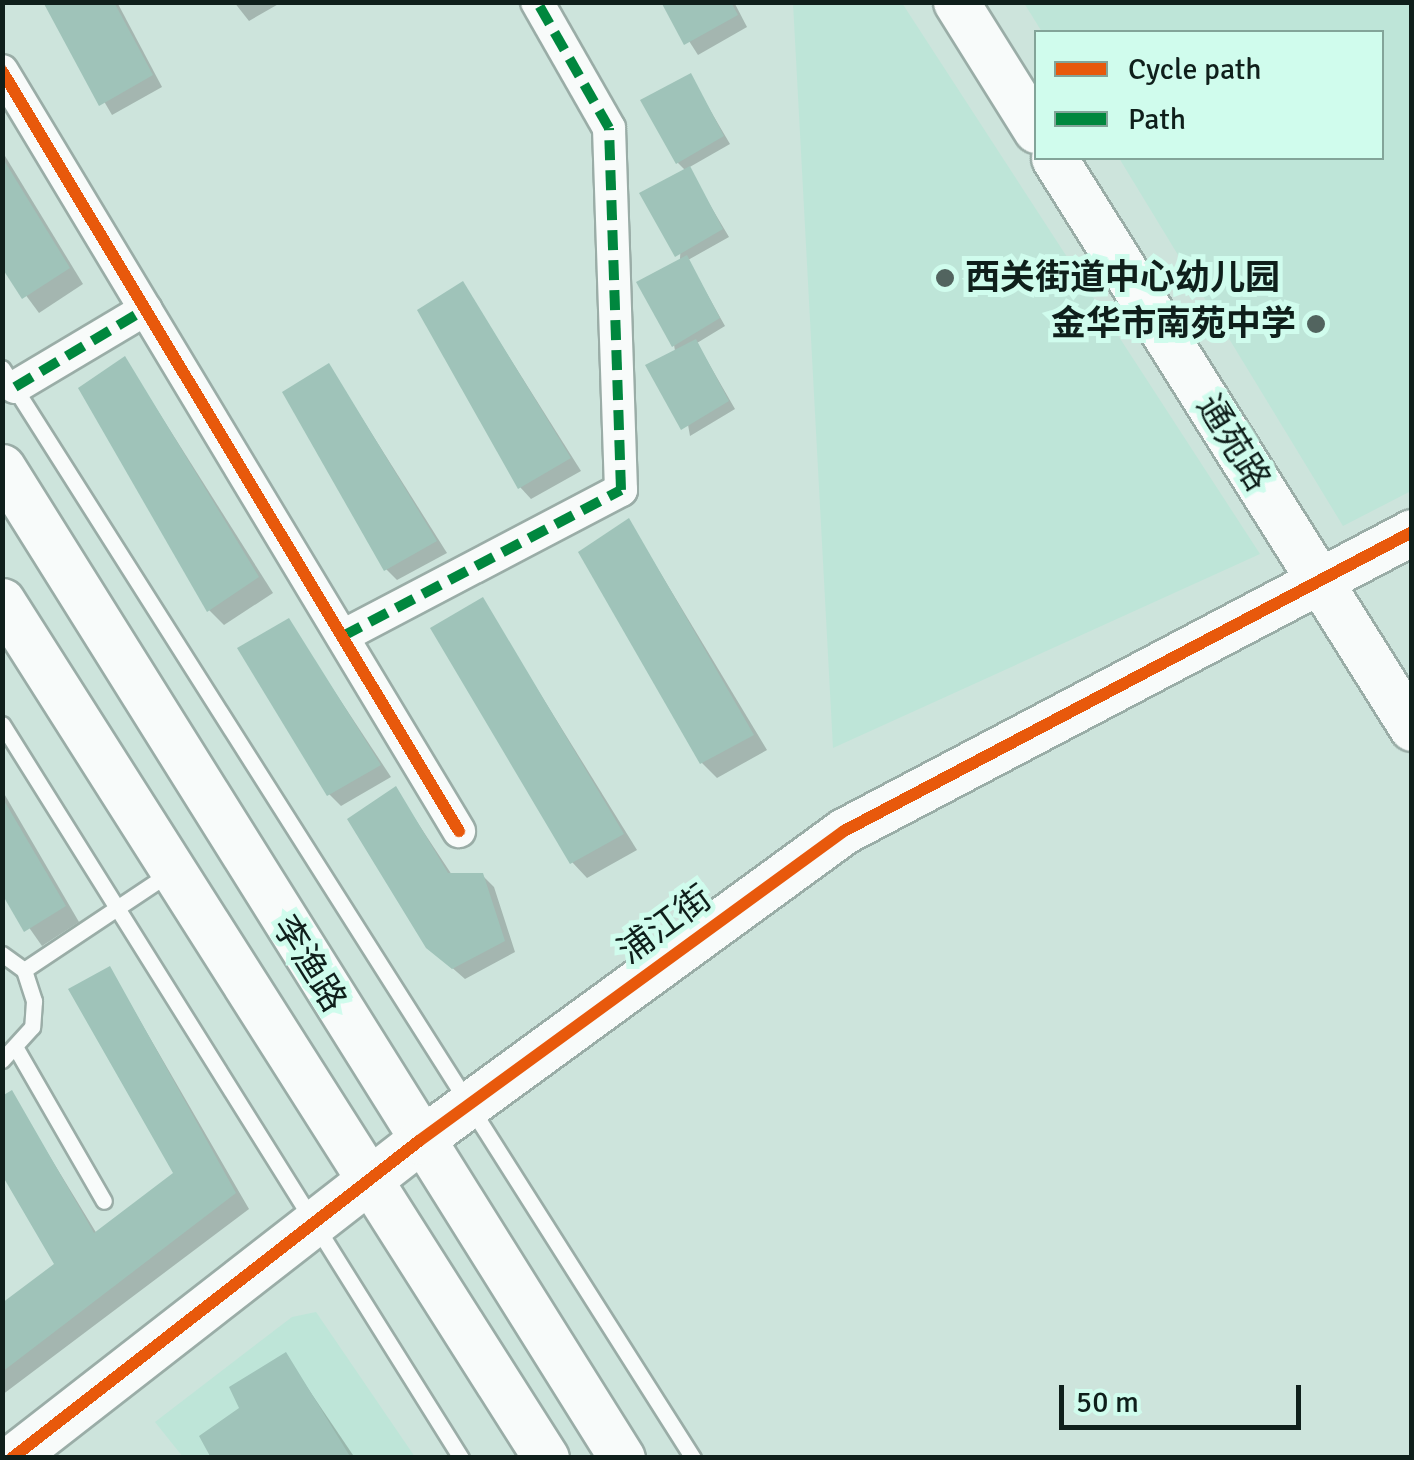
<!DOCTYPE html>
<html>
<head>
<meta charset="utf-8">
<style>
  body { margin:0 }
  #map { position:relative; width:1414px; height:1460px; overflow:hidden; background:#cde4dc; font-family:Signika,"Noto Sans SC",sans-serif }
  div>[style] { position:absolute }
  .built>* { inset:0; background:#bee5d8 }
  .shadow>* { inset:0; background:#0003 }
  .building>* { inset:0; background:#9fc3b9 }
  .roads { filter:drop-shadow(2px 0 #9aada7) drop-shadow(-2px 0 #9aada7) drop-shadow(0 2px #9aada7) drop-shadow(0 -2px #9aada7) }
  .lane>* { height:15px; margin:-7.5px; padding:0 7.5px; transform-origin:7.5px; border-radius:7.5px; background:#f8fbfa }
  .street>* { height:32px; margin:-16px; padding:0 16px; transform-origin:16px; border-radius:16px; background:#f8fbfa }
  .secondary>* { height:45px; margin:-22.5px; padding:0 22.5px; transform-origin:22.5px; border-radius:22.5px; background:#f8fbfa }
  .quiet>* { height:10px; margin-top:-5px; transform-origin:0; background:repeating-linear-gradient(90deg,#00873e 0 20px,transparent 0 30px) }
  .cycleway>* { height:12px; margin:-6px; padding:0 6px; transform-origin:6px; border-radius:6px; background:#e8590c }
  .dots>* { width:28px; height:28px; translate:-50% -50%; box-sizing:border-box; border:5px solid #d0fced; border-radius:50% }
  span { translate:-50% -50%; white-space:nowrap; text-align:center; line-height:1.15; -webkit-text-stroke:10px #d0fced; paint-order:stroke }
  .poi-label { font-size:35px; color:#0f1f1b; font-weight:700 }
  .left { translate:0 -50%; text-align:left }
  .right { translate:-100% -50%; text-align:right }
  .street-label { font-size:35px; color:#0f1f1b }
  .frame { position:absolute; inset:0; border:5px solid #0f1f1b; pointer-events:none }
  .legend { position:absolute; left:1034px; top:30px; width:350px; height:130px; box-sizing:border-box; background:#d0fced; border:2px solid #83a499; margin:0; padding:12px 18px; list-style:none; font-size:30px; color:#0f1f1b }
  .legend li { display:flex; align-items:center; gap:20px; height:50px }
  .legend b { width:50px; border:2px solid #83a499 }
  .scale { position:absolute; left:1059px; top:1385px; width:242px; height:45px; box-sizing:border-box; border:5px solid #0f1f1b; border-top:0; padding-left:12px; font-size:30px; line-height:35px; white-space:nowrap; color:#0f1f1b; -webkit-text-stroke:8px #d0fced; paint-order:stroke }
</style>
</head>
<body>
<div id="map">
  <div class="built">
    <i style="clip-path:polygon(793px 3px,902px 3px,1260px 554px,833px 748px)"></i>
    <i style="clip-path:polygon(1024px 3px,1411px 3px,1411px 491px,1343px 526px,1119px 158px,1382px 158px,1382px 32px,1042px 32px)"></i>
    <i style="clip-path:polygon(316px 1312px,415px 1457px,183px 1457px,155px 1422px,292px 1317px)"></i>
  </div>
  <div class="shadow">
    <i style="clip-path:polygon(46px 2px,117px 2px,162px 87px,112px 115px)"></i>
    <i style="clip-path:polygon(234px 2px,282px 2px,249px 21px)"></i>
    <i style="clip-path:polygon(664px 2px,734px 2px,747px 27px,698px 55px)"></i>
    <i style="clip-path:polygon(690px 76px,730px 144px,688px 168px,729px 237px,688px 260px,725px 326px,697px 343px,735px 409px,690px 436px,674px 345px,686px 171px,678px 163px)"></i>
    <i style="clip-path:polygon(2px 151px,83px 284px,39px 313px,2px 263px)"></i>
    <i style="clip-path:polygon(463px 284px,581px 471px,531px 499px,520px 487px)"></i>
    <i style="clip-path:polygon(125px 359px,273px 593px,224px 625px,209px 610px)"></i>
    <i style="clip-path:polygon(329px 366px,447px 553px,397px 580px,386px 569px)"></i>
    <i style="clip-path:polygon(629px 521px,767px 750px,717px 778px,702px 763px)"></i>
    <i style="clip-path:polygon(482px 600px,637px 850px,587px 878px,572px 862px)"></i>
    <i style="clip-path:polygon(288px 621px,391px 777px,341px 806px,329px 794px)"></i>
    <i style="clip-path:polygon(2px 790px,79px 922px,42px 946px,2px 889px)"></i>
    <i style="clip-path:polygon(396px 790px,452px 875px,482px 875px,494px 887px,515px 952px,465px 979px,433px 951px)"></i>
    <i style="clip-path:polygon(110px 969px,249px 1209px,2px 1395px,2px 1306px,57px 1265px,11px 1093px,97px 1234px,177px 1173px)"></i>
    <i style="clip-path:polygon(286px 1356px,355px 1458px,214px 1458px)"></i>
  </div>
  <div class="building">
    <i style="clip-path:polygon(43px 2px,114px 2px,153px 75px,99px 106px)"></i>
    <i style="clip-path:polygon(661px 2px,731px 2px,738px 15px,684px 45px)"></i>
    <i style="clip-path:polygon(691px 73px,724px 136px,676px 164px,640px 100px)"></i>
    <i style="clip-path:polygon(2px 157px,70px 268px,22px 299px,2px 268px)"></i>
    <i style="clip-path:polygon(690px 166px,723px 229px,675px 257px,639px 193px)"></i>
    <i style="clip-path:polygon(687px 255px,720px 318px,672px 347px,636px 282px)"></i>
    <i style="clip-path:polygon(463px 281px,571px 458px,518px 489px,417px 310px)"></i>
    <i style="clip-path:polygon(696px 339px,729px 401px,681px 430px,645px 365px)"></i>
    <i style="clip-path:polygon(125px 356px,259px 577px,207px 612px,78px 388px)"></i>
    <i style="clip-path:polygon(329px 363px,437px 541px,384px 571px,282px 392px)"></i>
    <i style="clip-path:polygon(629px 518px,754px 735px,700px 764px,578px 552px)"></i>
    <i style="clip-path:polygon(483px 597px,624px 834px,570px 864px,430px 628px)"></i>
    <i style="clip-path:polygon(289px 618px,381px 765px,327px 796px,237px 648px)"></i>
    <i style="clip-path:polygon(396px 786px,448px 873px,483px 873px,505px 941px,452px 969px,426px 948px,347px 819px)"></i>
    <i style="clip-path:polygon(2px 797px,66px 906px,24px 932px,2px 894px)"></i>
    <i style="clip-path:polygon(110px 966px,236px 1193px,2px 1372px,2px 1303px,54px 1264px,2px 1175px,2px 1096px,12px 1090px,94px 1233px,173px 1173px,68px 989px)"></i>
    <i style="clip-path:polygon(286px 1352px,351px 1458px,211px 1458px,199px 1436px,239px 1408px,229px 1387px)"></i>
  </div>
  <div class="roads">
    <div class="lane">
      <i style="left:2px;top:368px;width:1291px;rotate:57.63deg"></i>
      <i style="left:2px;top:724px;width:866px;rotate:57.98deg"></i>
      <i style="left:2px;top:954px;width:27px;rotate:36deg"></i>
      <i style="left:24px;top:970px;width:33px;rotate:72deg"></i>
      <i style="left:34px;top:1001px;width:26px;rotate:94deg"></i>
      <i style="left:32px;top:1027px;width:45px;rotate:132.3deg"></i>
      <i style="left:24px;top:970px;width:173px;rotate:-33.7deg"></i>
      <i style="left:17px;top:1050px;width:174px;rotate:60.1deg"></i>
    </div>
    <div class="street">
      <i style="left:2px;top:71px;width:887px;rotate:58.98deg"></i>
      <i style="left:15px;top:387px;width:152px;rotate:-30.8deg"></i>
      <i style="left:343px;top:636px;width:314px;rotate:-27.7deg"></i>
      <i style="left:621px;top:490px;width:362px;rotate:-91.9deg"></i>
      <i style="left:609px;top:128px;width:145px;rotate:-119.7deg"></i>
    </div>
    <div class="secondary">
      <i style="left:956px;top:2px;width:151px;rotate:58deg"></i>
      <i style="left:1054px;top:158px;width:673px;rotate:57.87deg"></i>
      <i style="left:2px;top:467px;width:1169px;rotate:57.97deg"></i>
      <i style="left:2px;top:601px;width:1015px;rotate:57.59deg"></i>
      <i style="left:12px;top:1458px;width:516px;rotate:-37.91deg"></i>
      <i style="left:419px;top:1141px;width:526px;rotate:-36.11deg"></i>
      <i style="left:844px;top:831px;width:642px;rotate:-27.76deg"></i>
    </div>
  </div>
  <div class="quiet">
    <i style="left:15px;top:387px;width:152px;rotate:-30.8deg"></i>
    <i style="left:343px;top:636px;width:314px;rotate:-27.7deg"></i>
    <i style="left:621px;top:490px;width:362px;rotate:-91.9deg"></i>
    <i style="left:609px;top:128px;width:145px;rotate:-119.7deg"></i>
  </div>
  <div class="cycleway">
    <i style="left:2px;top:71px;width:887px;rotate:58.98deg"></i>
    <i style="left:12px;top:1458px;width:516px;rotate:-37.91deg"></i>
    <i style="left:419px;top:1141px;width:526px;rotate:-36.11deg"></i>
    <i style="left:844px;top:831px;width:642px;rotate:-27.76deg"></i>
  </div>
  <div class="dots">
    <i style="left:945px;top:278px;background:#52645f"></i>
    <i style="left:1316px;top:324px;background:#52645f"></i>
  </div>
  <div class="poi-label">
    <span class="left" style="left:965px;top:278px">西关街道中心幼儿园</span>
    <span class="right" style="left:1296px;top:324px">金华市南苑中学</span>
  </div>
  <div class="street-label">
    <span style="left:1233px;top:443px;rotate:58deg">通苑路</span>
    <span style="left:665px;top:925px;rotate:-36deg">浦江街</span>
    <span style="left:309px;top:964px;rotate:58deg">李渔路</span>
  </div>
  <div class="frame"></div>
  <ul class="legend">
  <li><b style="height:12px;background:#e8590c"></b>Cycle path</li>
  <li><b style="height:12px;background:#00873e"></b>Path</li>
  </ul>
  <div class="scale">50 m</div>
</div>
</body>
</html>
